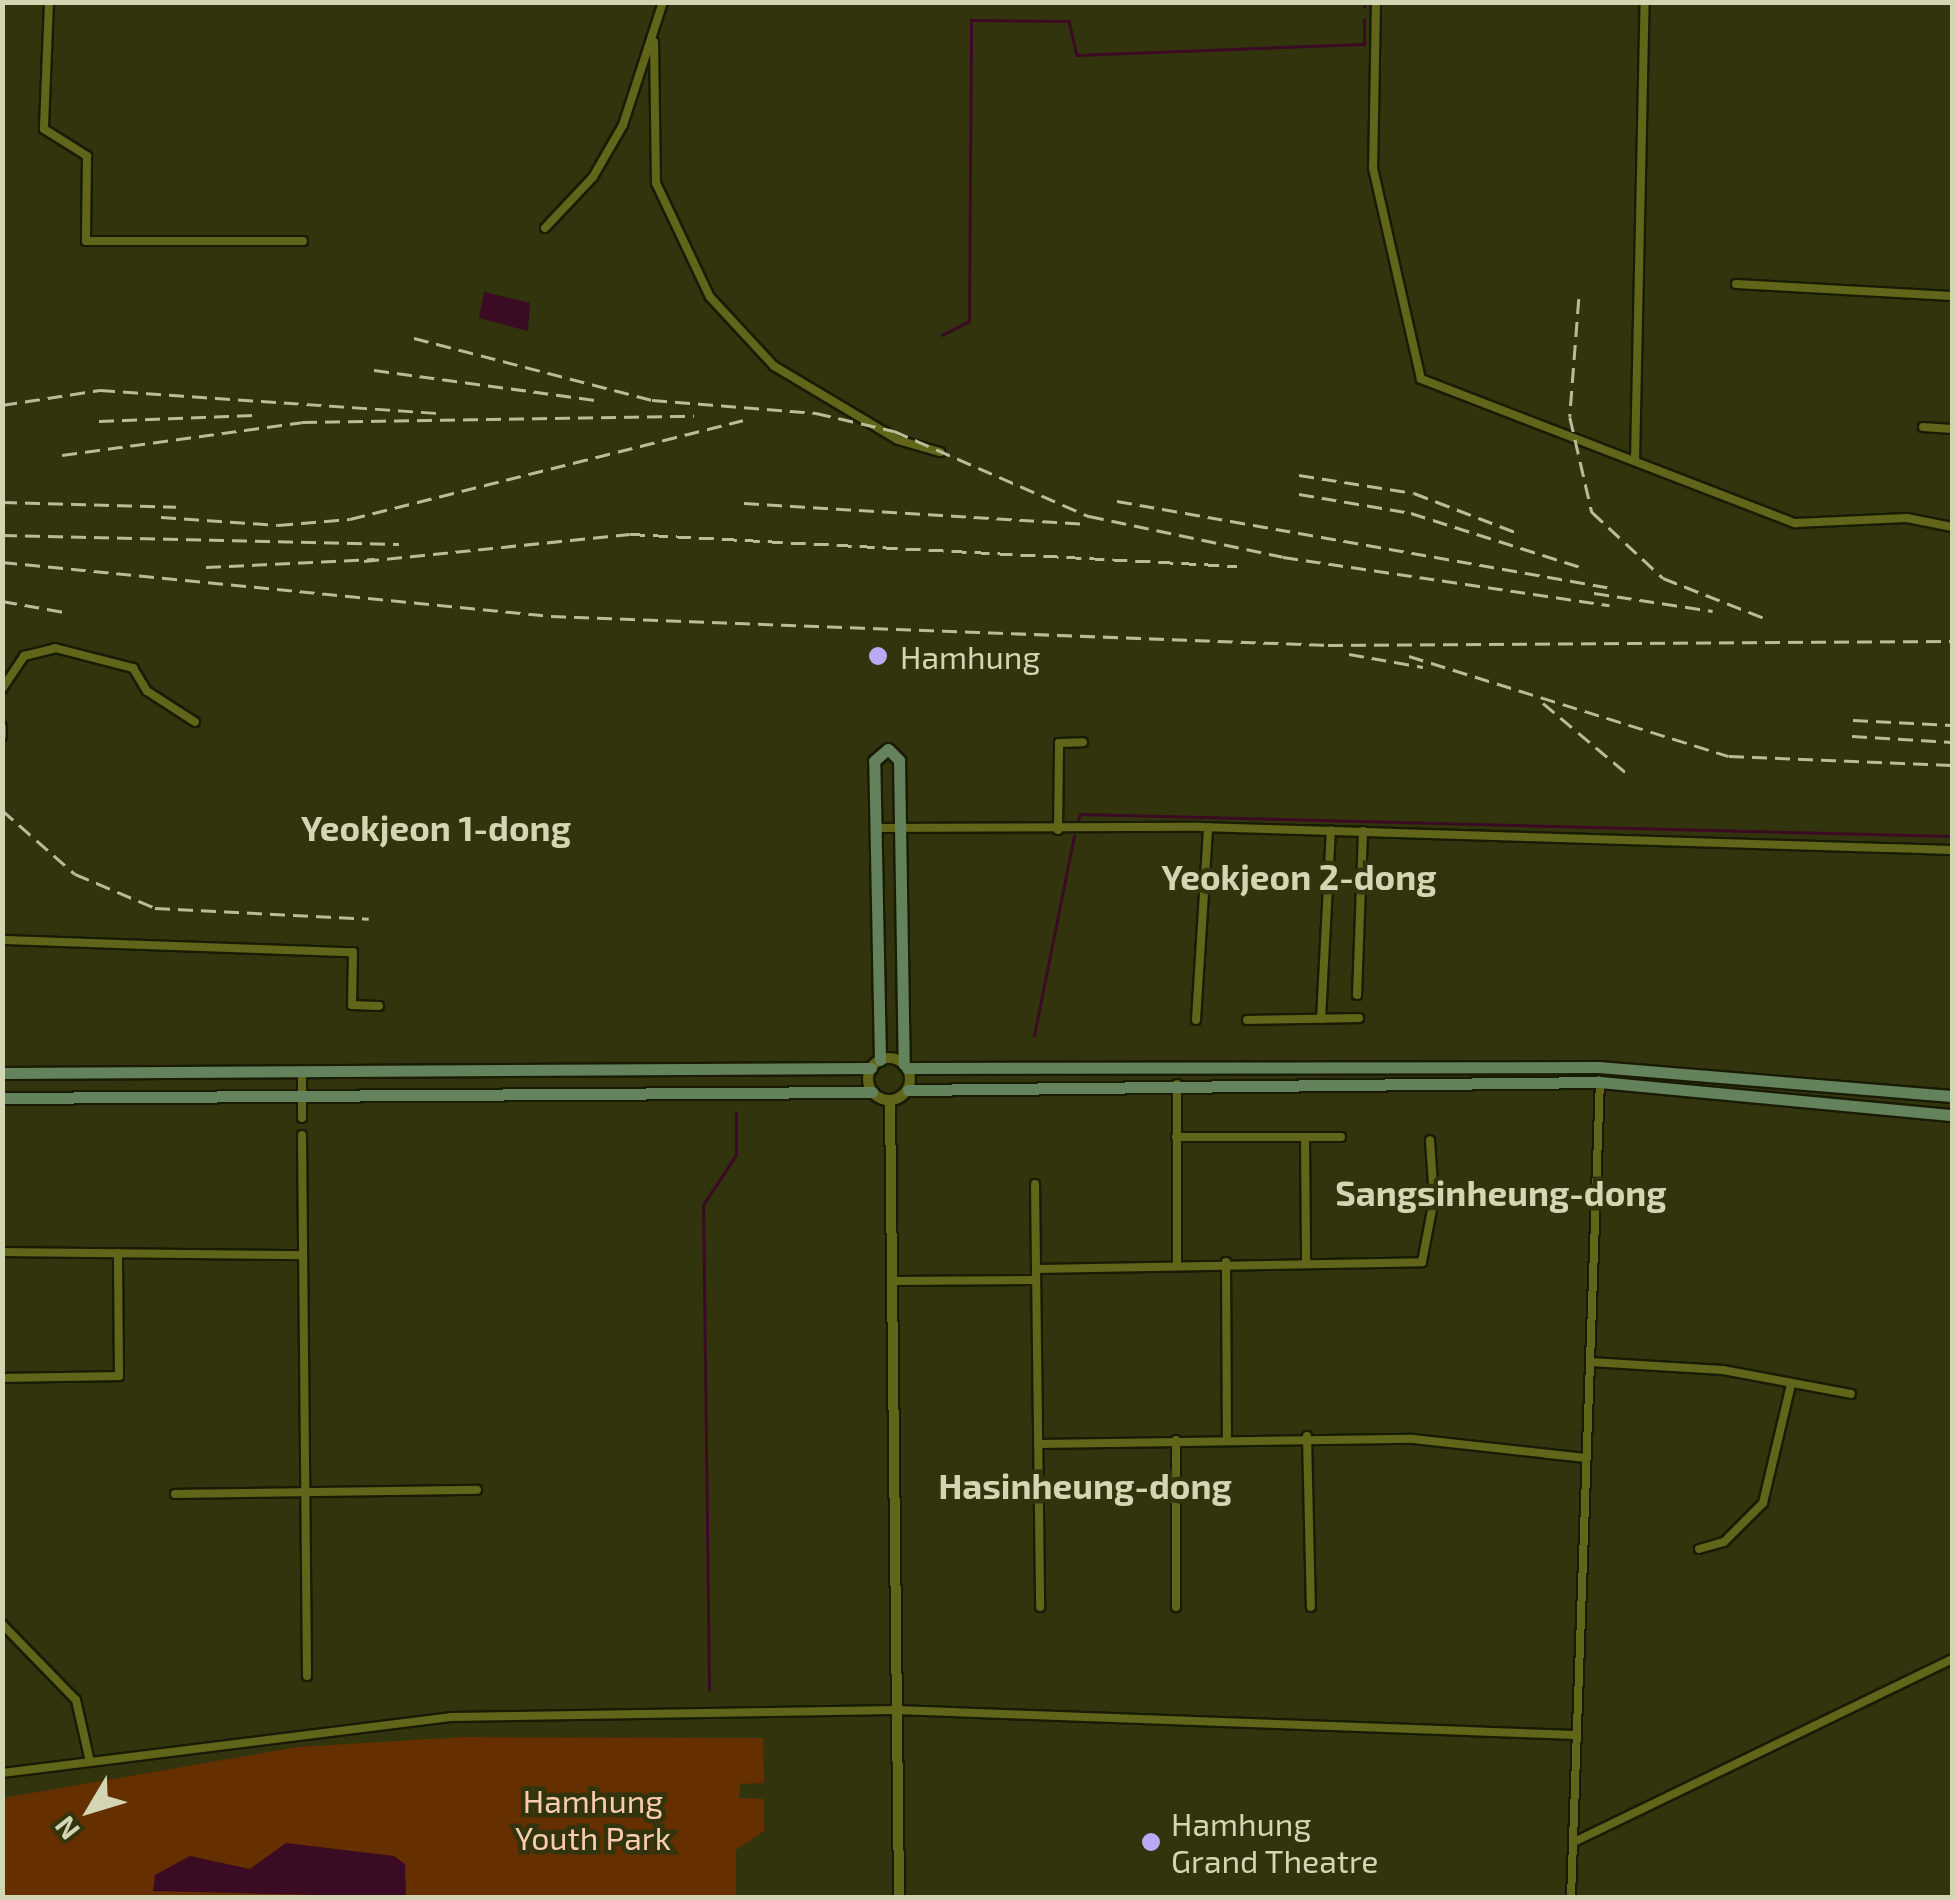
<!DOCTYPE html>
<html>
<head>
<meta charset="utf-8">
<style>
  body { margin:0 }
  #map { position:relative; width:1955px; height:1900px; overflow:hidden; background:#31340d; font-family:"Exo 2",sans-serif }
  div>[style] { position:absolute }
  .green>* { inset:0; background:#652f00 }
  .water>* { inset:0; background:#3b0a23 }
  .stream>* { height:2.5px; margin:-1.25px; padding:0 1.25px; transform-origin:1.25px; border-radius:1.25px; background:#3b0a23 }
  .roads { filter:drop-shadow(2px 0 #191b05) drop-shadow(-2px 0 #191b05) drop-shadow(0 2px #191b05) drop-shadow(0 -2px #191b05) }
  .minor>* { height:8px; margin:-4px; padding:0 4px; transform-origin:4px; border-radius:4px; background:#606519 }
  .tertiary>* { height:10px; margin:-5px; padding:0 5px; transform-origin:5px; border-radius:5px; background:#606519 }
  .tertiary>.ring { margin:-5px; padding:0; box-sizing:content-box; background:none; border:10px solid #606519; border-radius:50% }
  .secondary>* { height:11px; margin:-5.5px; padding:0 5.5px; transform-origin:5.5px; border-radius:5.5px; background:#64825b }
  .rail>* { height:2.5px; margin-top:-1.25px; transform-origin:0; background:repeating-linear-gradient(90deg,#b8bc97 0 15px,transparent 0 23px) }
  .dots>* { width:28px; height:28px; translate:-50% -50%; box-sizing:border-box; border:5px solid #31340d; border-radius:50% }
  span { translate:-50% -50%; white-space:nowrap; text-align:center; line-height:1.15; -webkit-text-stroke:9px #31340d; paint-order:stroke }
  .poi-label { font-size:32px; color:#d2d6b2 }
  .left { translate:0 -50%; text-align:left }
  .park-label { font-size:32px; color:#facbae }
  .neighbourhood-label { font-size:35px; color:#d2d6b2; font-weight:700 }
  .frame { position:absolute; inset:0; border:5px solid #d2d6b2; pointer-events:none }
  .north { position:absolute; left:40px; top:1760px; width:100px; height:100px; -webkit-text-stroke:8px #31340d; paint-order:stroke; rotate:232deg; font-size:28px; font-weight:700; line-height:40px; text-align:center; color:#d2d6b2 }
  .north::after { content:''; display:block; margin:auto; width:35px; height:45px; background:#d2d6b2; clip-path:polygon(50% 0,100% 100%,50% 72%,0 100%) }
</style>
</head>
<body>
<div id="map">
  <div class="green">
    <i style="clip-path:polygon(463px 1737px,763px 1738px,764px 1783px,740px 1784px,739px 1798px,764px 1799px,764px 1831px,736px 1850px,736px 1897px,3px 1898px,3px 1798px,298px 1747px)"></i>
  </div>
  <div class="water">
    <i style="clip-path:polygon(484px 292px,530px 303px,528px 331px,479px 318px)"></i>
    <i style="clip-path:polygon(286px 1843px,394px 1856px,405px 1864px,406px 1897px,153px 1891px,155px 1875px,190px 1856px,250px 1869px)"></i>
  </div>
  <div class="stream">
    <i style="left:1364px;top:7px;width:5px;rotate:-90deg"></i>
    <i style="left:942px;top:335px;width:30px;rotate:-27deg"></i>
    <i style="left:969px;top:321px;width:301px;rotate:-89.6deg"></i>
    <i style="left:971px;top:20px;width:98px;rotate:0.6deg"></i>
    <i style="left:1069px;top:21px;width:35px;rotate:77deg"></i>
    <i style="left:1077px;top:55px;width:287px;rotate:-2.2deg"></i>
    <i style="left:1364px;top:44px;width:24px;rotate:-90deg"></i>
    <i style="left:1077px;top:823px;width:9px;rotate:-72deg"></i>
    <i style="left:1080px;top:814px;width:872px;rotate:1.45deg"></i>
    <i style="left:1034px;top:1036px;width:204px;rotate:-78.7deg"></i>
    <i style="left:709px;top:1690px;width:485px;rotate:-90.7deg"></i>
    <i style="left:703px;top:1205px;width:60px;rotate:-56.6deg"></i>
    <i style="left:736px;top:1155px;width:42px;rotate:-90deg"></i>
  </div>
  <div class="roads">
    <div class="minor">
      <i style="left:49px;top:2px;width:127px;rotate:92.3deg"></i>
      <i style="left:44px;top:129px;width:51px;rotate:32.1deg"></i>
      <i style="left:87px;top:156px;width:85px;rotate:90.7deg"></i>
      <i style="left:86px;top:241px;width:217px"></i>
      <i style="left:1376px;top:2px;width:166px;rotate:91deg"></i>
      <i style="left:1373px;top:168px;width:216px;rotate:77.2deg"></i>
      <i style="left:1421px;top:379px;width:401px;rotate:21.1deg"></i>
      <i style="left:1795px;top:523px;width:112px;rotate:-2.6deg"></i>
      <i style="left:1907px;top:518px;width:46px;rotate:11.3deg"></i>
      <i style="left:654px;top:42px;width:141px;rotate:89.2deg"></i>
      <i style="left:656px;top:183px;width:126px;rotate:64.7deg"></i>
      <i style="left:710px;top:297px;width:94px;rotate:47.2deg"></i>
      <i style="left:774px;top:366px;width:144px;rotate:30.8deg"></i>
      <i style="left:898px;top:440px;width:44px;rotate:15.9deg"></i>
      <i style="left:545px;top:228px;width:70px;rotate:-46.7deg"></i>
      <i style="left:593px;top:177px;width:60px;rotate:-60deg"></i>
      <i style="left:623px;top:125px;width:129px;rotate:-72deg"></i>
      <i style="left:1736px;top:284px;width:216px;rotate:3.2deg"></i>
      <i style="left:1923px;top:427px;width:29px;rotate:4deg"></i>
      <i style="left:1635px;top:461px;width:459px;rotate:-88.8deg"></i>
      <i style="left:2px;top:689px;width:40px;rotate:-56deg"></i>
      <i style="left:24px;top:656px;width:32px;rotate:-14deg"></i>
      <i style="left:55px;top:648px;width:81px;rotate:14.4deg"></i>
      <i style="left:133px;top:668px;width:27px;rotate:59deg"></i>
      <i style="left:147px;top:691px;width:57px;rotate:32.9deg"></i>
      <i style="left:2px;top:727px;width:9px;rotate:90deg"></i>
      <i style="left:875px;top:828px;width:325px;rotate:-0.2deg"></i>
      <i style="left:1200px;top:827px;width:752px;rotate:1.75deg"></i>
      <i style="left:1058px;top:830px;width:87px;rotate:-89.3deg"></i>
      <i style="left:1059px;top:743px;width:24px;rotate:-2deg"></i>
      <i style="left:2px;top:940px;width:351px;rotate:2deg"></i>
      <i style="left:353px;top:952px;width:53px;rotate:91.1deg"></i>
      <i style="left:352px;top:1005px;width:27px;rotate:2deg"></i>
      <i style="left:1357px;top:995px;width:164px;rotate:-87.9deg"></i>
      <i style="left:1321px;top:1019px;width:189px;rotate:-87deg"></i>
      <i style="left:1196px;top:1020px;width:193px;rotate:-86.4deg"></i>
      <i style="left:1247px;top:1020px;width:112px;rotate:-1deg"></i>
      <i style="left:302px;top:1071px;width:47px;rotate:90deg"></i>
      <i style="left:302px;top:1135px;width:541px;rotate:89.47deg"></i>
      <i style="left:1176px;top:1137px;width:165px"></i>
      <i style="left:1305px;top:1137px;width:126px;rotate:89.5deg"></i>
      <i style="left:1035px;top:1184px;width:423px;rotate:89.3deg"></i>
      <i style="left:2px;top:1252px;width:301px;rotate:0.6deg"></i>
      <i style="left:1226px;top:1262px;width:177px;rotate:89.7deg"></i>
      <i style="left:1177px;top:1263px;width:179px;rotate:-90deg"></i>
      <i style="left:1036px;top:1269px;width:386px;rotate:-1deg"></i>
      <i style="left:1422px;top:1262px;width:64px;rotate:-79.2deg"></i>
      <i style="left:1434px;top:1199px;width:59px;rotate:-93.9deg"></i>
      <i style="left:891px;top:1281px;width:145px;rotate:-0.4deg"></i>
      <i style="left:1590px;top:1362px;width:133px;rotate:3.4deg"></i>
      <i style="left:1723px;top:1370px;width:130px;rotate:10.6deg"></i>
      <i style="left:2px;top:1378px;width:117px;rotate:-1deg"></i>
      <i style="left:119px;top:1376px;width:123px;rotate:-90.5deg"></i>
      <i style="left:1307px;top:1436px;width:171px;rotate:88.7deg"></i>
      <i style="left:1176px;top:1440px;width:167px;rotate:90deg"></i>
      <i style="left:1038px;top:1444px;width:375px;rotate:-0.8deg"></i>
      <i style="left:1413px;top:1439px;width:174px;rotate:6.3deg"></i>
      <i style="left:175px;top:1494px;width:302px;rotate:-0.8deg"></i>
      <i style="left:1699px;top:1549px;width:26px;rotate:-16deg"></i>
      <i style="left:1724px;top:1542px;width:55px;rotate:-45deg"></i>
      <i style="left:1763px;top:1503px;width:121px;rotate:-76.7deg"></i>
      <i style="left:2px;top:1624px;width:106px;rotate:45.8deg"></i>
      <i style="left:76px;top:1700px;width:58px;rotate:77.2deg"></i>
      <i style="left:2px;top:1773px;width:452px;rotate:-7.1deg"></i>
      <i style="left:451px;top:1717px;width:445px;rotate:-0.9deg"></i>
      <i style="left:896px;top:1710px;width:679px;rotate:2.11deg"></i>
      <i style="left:1574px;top:1842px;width:420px;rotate:-25.8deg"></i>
      <i style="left:1571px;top:1898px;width:818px;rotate:-87.97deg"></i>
    </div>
    <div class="tertiary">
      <i class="ring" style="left:868px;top:1058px;width:32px;height:32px"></i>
      <i style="left:890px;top:1100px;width:798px;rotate:89.35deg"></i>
    </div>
    <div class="secondary">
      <i style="left:880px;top:1060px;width:299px;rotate:-91.1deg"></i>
      <i style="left:874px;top:761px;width:18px;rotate:-41deg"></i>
      <i style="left:888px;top:749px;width:16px;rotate:45deg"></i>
      <i style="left:899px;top:760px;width:304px;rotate:89.1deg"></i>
      <i style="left:907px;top:1068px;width:691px;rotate:-0.08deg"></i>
      <i style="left:1598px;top:1067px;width:355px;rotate:4.7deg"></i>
      <i style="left:2px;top:1073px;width:869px;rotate:-0.33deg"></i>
      <i style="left:908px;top:1090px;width:692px;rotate:-0.66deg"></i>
      <i style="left:1600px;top:1082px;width:354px;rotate:5.4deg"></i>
      <i style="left:2px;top:1098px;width:870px;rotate:-0.4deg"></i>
    </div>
  </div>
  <div class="rail">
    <i style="left:1579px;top:299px;width:118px;rotate:94.4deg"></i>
    <i style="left:1570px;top:417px;width:98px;rotate:77deg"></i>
    <i style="left:1592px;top:512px;width:97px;rotate:42.9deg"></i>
    <i style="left:1663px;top:578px;width:114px;rotate:21.6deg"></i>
    <i style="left:414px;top:338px;width:246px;rotate:14.6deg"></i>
    <i style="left:652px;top:400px;width:165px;rotate:4.5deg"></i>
    <i style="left:816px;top:413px;width:80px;rotate:13deg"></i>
    <i style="left:894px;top:431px;width:213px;rotate:23.6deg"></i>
    <i style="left:1089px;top:516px;width:198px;rotate:11.9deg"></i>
    <i style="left:1283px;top:557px;width:330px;rotate:8.4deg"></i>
    <i style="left:374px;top:370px;width:225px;rotate:7.7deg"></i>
    <i style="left:2px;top:405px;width:99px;rotate:-8.7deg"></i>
    <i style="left:100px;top:390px;width:340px;rotate:3.9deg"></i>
    <i style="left:99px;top:421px;width:155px;rotate:-2.2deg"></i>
    <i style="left:62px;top:455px;width:242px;rotate:-7.8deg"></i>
    <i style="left:302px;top:422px;width:392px;rotate:-0.9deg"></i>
    <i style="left:1299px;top:475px;width:116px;rotate:8.9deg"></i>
    <i style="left:1414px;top:493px;width:114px;rotate:21.1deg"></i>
    <i style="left:1299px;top:494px;width:114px;rotate:9.6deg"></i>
    <i style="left:1411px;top:513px;width:177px;rotate:17.7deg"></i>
    <i style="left:1117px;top:501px;width:502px;rotate:9.99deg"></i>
    <i style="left:2px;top:502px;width:174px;rotate:1.6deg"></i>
    <i style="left:744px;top:503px;width:341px;rotate:3.5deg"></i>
    <i style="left:161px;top:517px;width:117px;rotate:3.9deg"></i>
    <i style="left:278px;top:525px;width:72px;rotate:-4.8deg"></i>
    <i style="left:350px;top:519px;width:405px;rotate:-14.1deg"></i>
    <i style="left:2px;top:535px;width:397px;rotate:1.3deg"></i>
    <i style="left:364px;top:561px;width:267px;rotate:-5.8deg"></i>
    <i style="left:630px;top:534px;width:608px;rotate:3.02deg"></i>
    <i style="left:2px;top:562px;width:552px;rotate:5.62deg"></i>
    <i style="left:551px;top:616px;width:778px;rotate:2.14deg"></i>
    <i style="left:1328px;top:645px;width:624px;rotate:-0.37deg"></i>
    <i style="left:206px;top:567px;width:169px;rotate:-2.7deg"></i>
    <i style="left:1594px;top:593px;width:120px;rotate:8.6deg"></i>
    <i style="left:2px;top:601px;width:63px;rotate:10.1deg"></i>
    <i style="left:1349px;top:654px;width:75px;rotate:10deg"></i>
    <i style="left:1409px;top:656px;width:335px;rotate:17.4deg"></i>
    <i style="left:1729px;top:756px;width:223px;rotate:2.3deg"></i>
    <i style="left:1543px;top:703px;width:114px;rotate:40deg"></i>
    <i style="left:1853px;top:720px;width:99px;rotate:2.9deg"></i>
    <i style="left:1852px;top:736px;width:100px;rotate:3.4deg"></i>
    <i style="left:2px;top:810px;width:97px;rotate:41.2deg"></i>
    <i style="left:75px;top:874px;width:87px;rotate:23deg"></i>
    <i style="left:155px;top:908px;width:214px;rotate:2.9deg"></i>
  </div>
  <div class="dots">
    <i style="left:878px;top:656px;background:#baaaf6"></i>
    <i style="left:1151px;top:1842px;background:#baaaf6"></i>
  </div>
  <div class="poi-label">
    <span class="left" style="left:900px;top:656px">Hamhung</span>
    <span class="left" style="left:1171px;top:1842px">Hamhung<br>Grand Theatre</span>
  </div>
  <div class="park-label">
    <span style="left:593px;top:1819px">Hamhung<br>Youth Park</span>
  </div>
  <div class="neighbourhood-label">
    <span style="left:436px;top:827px">Yeokjeon 1-dong</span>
    <span style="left:1299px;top:876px">Yeokjeon 2-dong</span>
    <span style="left:1501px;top:1192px">Sangsinheung-dong</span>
    <span style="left:1085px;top:1485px">Hasinheung-dong</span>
  </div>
  <div class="frame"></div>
  <div class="north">N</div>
</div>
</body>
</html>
